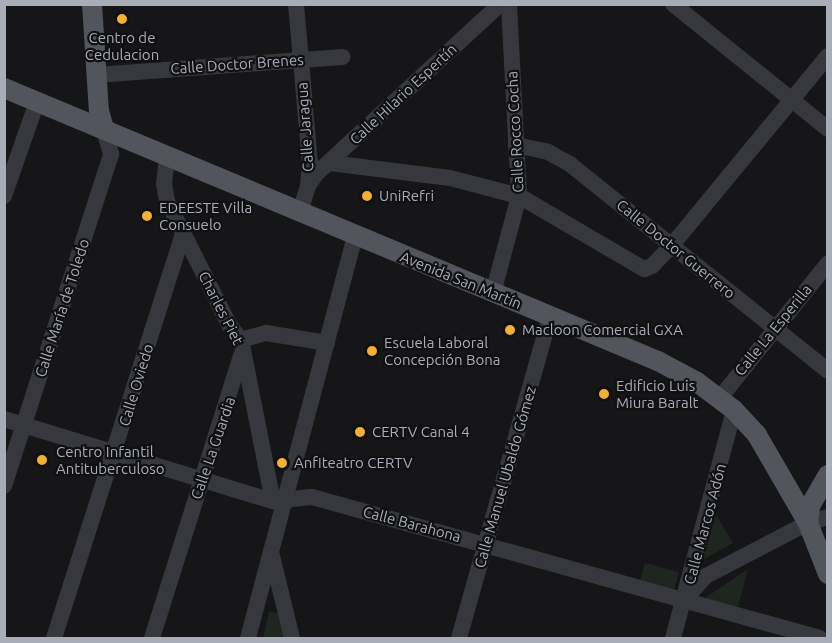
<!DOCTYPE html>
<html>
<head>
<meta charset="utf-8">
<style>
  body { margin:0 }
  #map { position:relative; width:832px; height:643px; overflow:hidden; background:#161618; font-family:Ubuntu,sans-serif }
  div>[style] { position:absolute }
  .green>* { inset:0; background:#1e261f }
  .minor>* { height:16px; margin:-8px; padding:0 8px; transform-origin:8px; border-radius:8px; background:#37383d }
  .major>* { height:20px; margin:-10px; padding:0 10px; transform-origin:10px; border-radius:10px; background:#53555c }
  .dots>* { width:16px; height:16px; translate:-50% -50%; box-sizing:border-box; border:3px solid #111113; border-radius:50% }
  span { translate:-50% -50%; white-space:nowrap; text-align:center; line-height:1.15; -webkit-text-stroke:4.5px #111113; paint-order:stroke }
  .poi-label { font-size:15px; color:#a8adb8 }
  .left { translate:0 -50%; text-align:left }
  .street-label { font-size:15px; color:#a8adb8 }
  .frame { position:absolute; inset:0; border:6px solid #a8adb8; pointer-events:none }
</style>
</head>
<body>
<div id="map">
  <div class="green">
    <i style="clip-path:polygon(716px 515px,733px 543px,702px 560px)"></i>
    <i style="clip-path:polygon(645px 563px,679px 572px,674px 590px,640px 581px)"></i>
    <i style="clip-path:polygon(748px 569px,738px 607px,705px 598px)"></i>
    <i style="clip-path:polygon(269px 612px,279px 613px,285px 638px,263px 638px)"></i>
  </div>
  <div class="minor">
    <i style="left:296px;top:4px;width:160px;rotate:85deg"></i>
    <i style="left:310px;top:163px;width:23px;rotate:95deg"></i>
    <i style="left:308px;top:186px;width:27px;rotate:107deg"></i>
    <i style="left:673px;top:4px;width:199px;rotate:38.9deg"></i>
    <i style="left:96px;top:75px;width:247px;rotate:-4.2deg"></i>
    <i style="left:516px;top:145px;width:33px;rotate:12deg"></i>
    <i style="left:548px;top:152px;width:26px;rotate:29deg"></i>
    <i style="left:571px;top:165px;width:329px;rotate:38.7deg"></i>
    <i style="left:167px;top:156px;width:27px;rotate:96deg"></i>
    <i style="left:164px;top:183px;width:18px;rotate:81deg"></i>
    <i style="left:167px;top:201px;width:140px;rotate:63.3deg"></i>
    <i style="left:230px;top:326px;width:18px;rotate:52deg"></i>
    <i style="left:241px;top:340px;width:164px;rotate:78.8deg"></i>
    <i style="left:330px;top:163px;width:121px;rotate:7.1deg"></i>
    <i style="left:450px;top:178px;width:71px;rotate:14.6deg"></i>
    <i style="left:519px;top:196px;width:145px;rotate:30.3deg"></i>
    <i style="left:644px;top:269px;width:9px;rotate:-21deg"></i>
    <i style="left:652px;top:266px;width:29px;rotate:-46deg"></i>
    <i style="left:672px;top:245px;width:245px;rotate:-50.5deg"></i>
    <i style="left:308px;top:186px;width:14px;rotate:-56deg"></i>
    <i style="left:316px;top:174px;width:251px;rotate:-42.7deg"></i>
    <i style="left:4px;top:196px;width:100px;rotate:-70.7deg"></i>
    <i style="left:493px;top:293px;width:100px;rotate:-75deg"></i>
    <i style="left:519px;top:196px;width:192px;rotate:-93deg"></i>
    <i style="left:241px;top:340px;width:26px;rotate:-16deg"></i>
    <i style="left:266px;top:333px;width:62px;rotate:9.3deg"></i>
    <i style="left:720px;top:398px;width:173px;rotate:-51.3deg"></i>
    <i style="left:4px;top:419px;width:281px;rotate:17deg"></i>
    <i style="left:273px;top:501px;width:39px;rotate:-6deg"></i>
    <i style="left:312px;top:497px;width:527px;rotate:15.51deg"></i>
    <i style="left:4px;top:486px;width:349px;rotate:-72.1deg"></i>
    <i style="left:111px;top:154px;width:26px;rotate:-106deg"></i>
    <i style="left:271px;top:552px;width:89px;rotate:76.3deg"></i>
    <i style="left:686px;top:598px;width:30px;rotate:-48deg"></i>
    <i style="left:706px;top:576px;width:115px;rotate:-27.5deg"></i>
    <i style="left:808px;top:523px;width:21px;rotate:-17deg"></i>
    <i style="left:54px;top:638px;width:424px;rotate:-72.3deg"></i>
    <i style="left:152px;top:638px;width:296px;rotate:-72.5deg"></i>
    <i style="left:248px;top:638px;width:416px;rotate:-75.1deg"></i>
    <i style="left:459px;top:638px;width:335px;rotate:-74.2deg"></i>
    <i style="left:673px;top:638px;width:236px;rotate:-75deg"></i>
  </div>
  <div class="major">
    <i style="left:92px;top:4px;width:107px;rotate:86.3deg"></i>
    <i style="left:99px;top:111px;width:19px;rotate:74deg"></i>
    <i style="left:4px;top:88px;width:709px;rotate:22.66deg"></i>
    <i style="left:658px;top:361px;width:44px;rotate:28.3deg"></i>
    <i style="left:697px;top:382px;width:46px;rotate:37.1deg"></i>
    <i style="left:734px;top:410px;width:34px;rotate:47deg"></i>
    <i style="left:757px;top:435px;width:102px;rotate:59.9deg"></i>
    <i style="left:808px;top:523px;width:55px;rotate:68.6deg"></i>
    <i style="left:808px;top:523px;width:17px;rotate:-83deg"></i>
    <i style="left:810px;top:506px;width:36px;rotate:-60deg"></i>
  </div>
  <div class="dots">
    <i style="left:122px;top:19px;background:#f2b134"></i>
    <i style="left:367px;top:196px;background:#f2b134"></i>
    <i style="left:147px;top:216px;background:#f2b134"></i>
    <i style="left:510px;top:330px;background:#f2b134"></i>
    <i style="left:372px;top:351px;background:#f2b134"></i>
    <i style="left:604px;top:394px;background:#f2b134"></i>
    <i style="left:360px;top:432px;background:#f2b134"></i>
    <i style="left:42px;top:460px;background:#f2b134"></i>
    <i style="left:282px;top:463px;background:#f2b134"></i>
  </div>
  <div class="poi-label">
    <span style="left:122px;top:46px">Centro de<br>Cedulacion</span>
    <span class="left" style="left:379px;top:196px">UniRefri</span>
    <span class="left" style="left:159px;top:216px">EDEESTE Villa<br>Consuelo</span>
    <span class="left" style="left:522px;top:330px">Macloon Comercial GXA</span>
    <span class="left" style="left:384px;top:351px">Escuela Laboral<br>Concepción Bona</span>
    <span class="left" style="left:616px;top:394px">Edificio Luis<br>Miura Baralt</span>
    <span class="left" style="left:372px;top:432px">CERTV Canal 4</span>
    <span class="left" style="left:56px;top:460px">Centro Infantil<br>Antituberculoso</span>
    <span class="left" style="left:294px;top:463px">Anfiteatro CERTV</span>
  </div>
  <div class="street-label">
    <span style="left:237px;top:64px;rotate:-4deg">Calle Doctor Brenes</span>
    <span style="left:403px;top:94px;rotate:-43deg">Calle Hilario Espertín</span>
    <span style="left:305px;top:127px;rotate:-94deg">Calle Jaragua</span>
    <span style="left:515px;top:132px;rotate:-93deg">Calle Rocco Cocha</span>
    <span style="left:676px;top:249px;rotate:39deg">Calle Doctor Guerrero</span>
    <span style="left:461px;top:280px;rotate:22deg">Avenida San Martín</span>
    <span style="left:62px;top:308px;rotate:-72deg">Calle María de Toledo</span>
    <span style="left:221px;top:308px;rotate:63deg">Charles Piet</span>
    <span style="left:773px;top:330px;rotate:-51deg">Calle La Esperilla</span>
    <span style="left:136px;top:385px;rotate:-73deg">Calle Oviedo</span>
    <span style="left:213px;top:448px;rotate:-71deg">Calle La Guardia</span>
    <span style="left:505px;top:477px;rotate:-74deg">Calle Manuel Ubaldo Gómez</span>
    <span style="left:412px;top:524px;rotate:15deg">Calle Barahona</span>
    <span style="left:705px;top:524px;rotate:-75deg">Calle Marcos Adón</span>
  </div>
  <div class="frame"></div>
</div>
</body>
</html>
